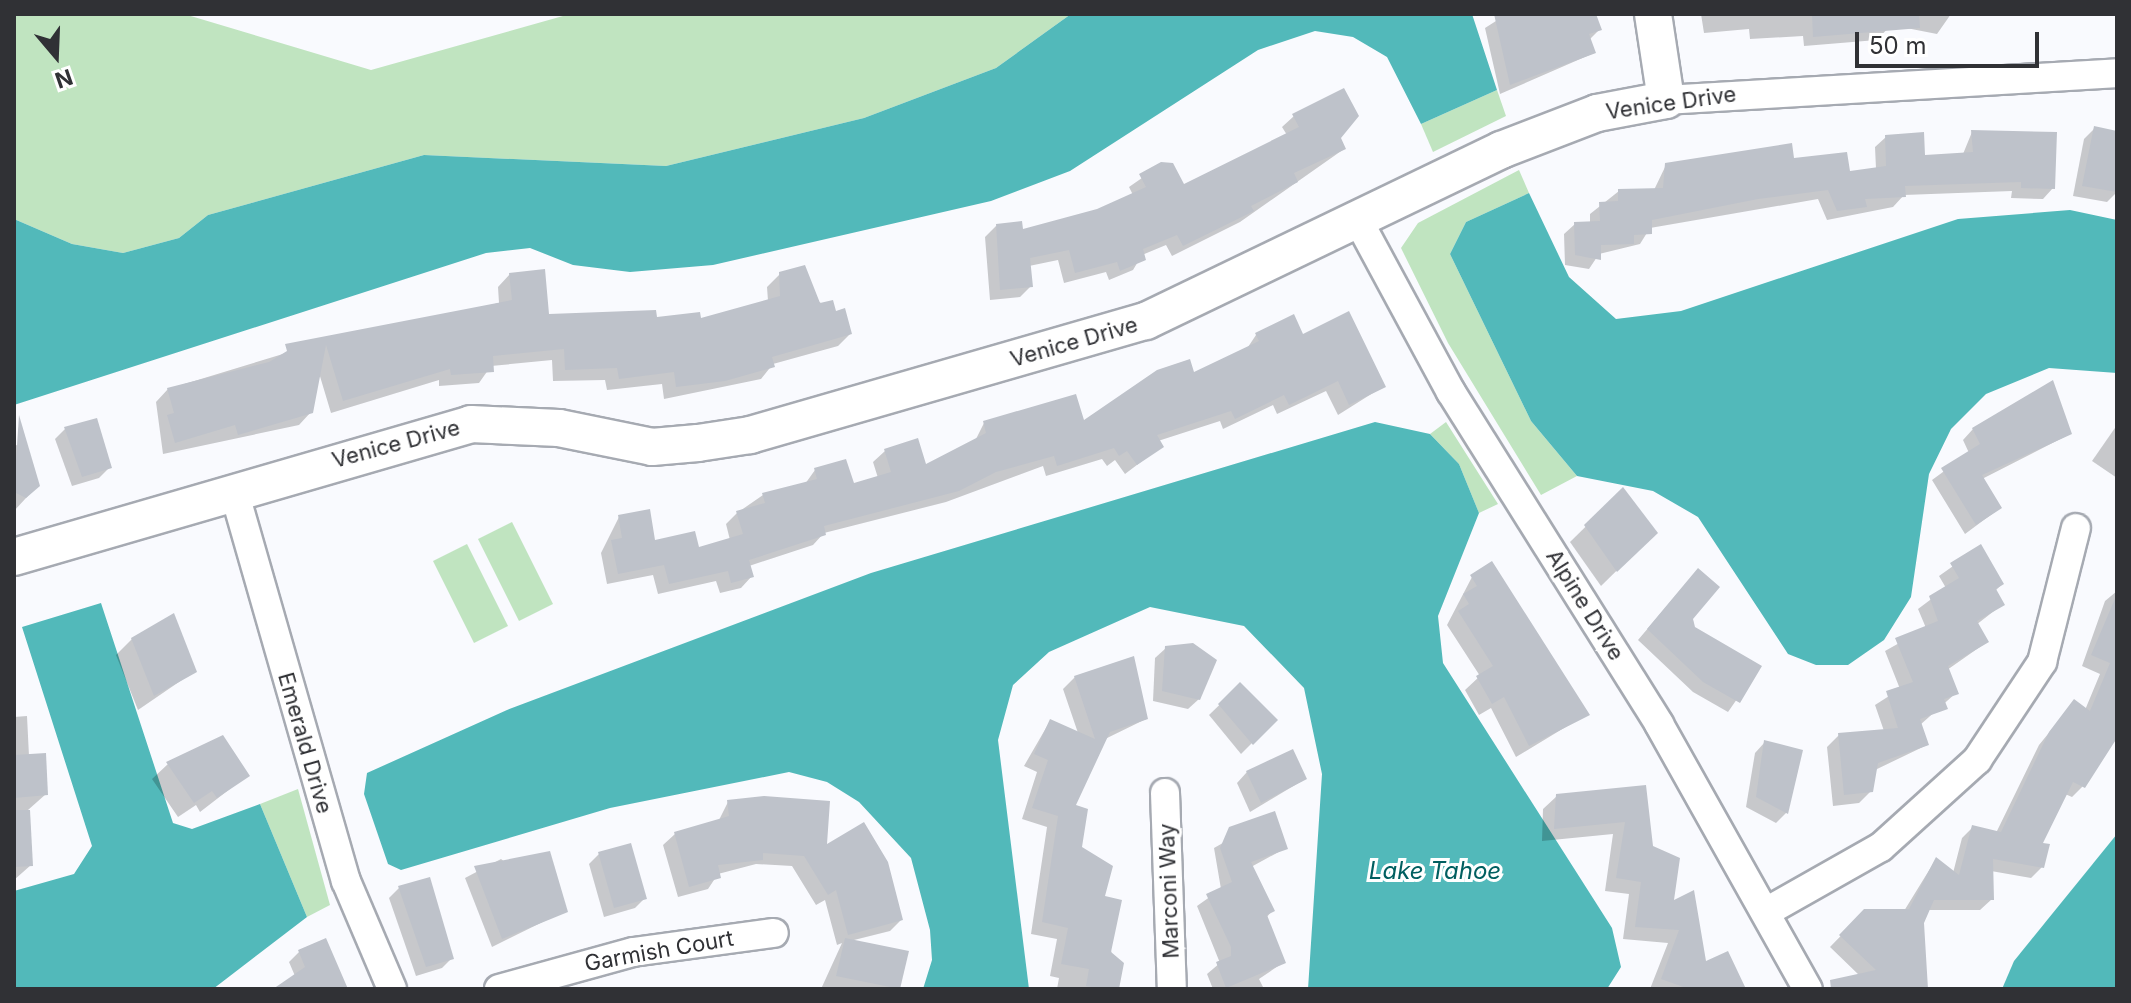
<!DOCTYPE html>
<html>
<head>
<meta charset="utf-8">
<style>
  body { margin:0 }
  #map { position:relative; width:2131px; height:1003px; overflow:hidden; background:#f9fafe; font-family:Inter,sans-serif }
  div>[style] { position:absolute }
  .green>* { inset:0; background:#c0e4c0 }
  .water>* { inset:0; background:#52b9ba }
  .shadow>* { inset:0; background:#0003 }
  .building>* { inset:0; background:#bec2ca }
  .roads { filter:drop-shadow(2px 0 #a6aab2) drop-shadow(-2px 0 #a6aab2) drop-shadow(0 2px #a6aab2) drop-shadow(0 -2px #a6aab2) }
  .minor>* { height:28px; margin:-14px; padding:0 14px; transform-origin:14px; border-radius:14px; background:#fff }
  .tertiary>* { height:36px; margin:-18px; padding:0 18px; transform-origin:18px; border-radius:18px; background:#fff }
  span { translate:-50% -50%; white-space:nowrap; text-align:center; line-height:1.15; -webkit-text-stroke:6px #fff; paint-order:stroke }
  .street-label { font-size:22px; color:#303135 }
  .water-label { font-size:24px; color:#015f60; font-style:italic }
  .frame { position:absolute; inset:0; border:16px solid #303135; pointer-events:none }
  .north { position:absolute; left:16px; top:16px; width:80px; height:80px; -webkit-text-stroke:6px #fff; paint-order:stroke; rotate:161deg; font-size:22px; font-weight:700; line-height:32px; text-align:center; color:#303135 }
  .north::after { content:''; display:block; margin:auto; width:28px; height:36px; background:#303135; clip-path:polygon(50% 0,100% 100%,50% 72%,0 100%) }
  .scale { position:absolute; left:1855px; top:32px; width:184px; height:36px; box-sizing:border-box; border:4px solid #303135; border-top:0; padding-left:10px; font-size:24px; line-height:28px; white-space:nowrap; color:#303135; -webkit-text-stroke:6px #fff; paint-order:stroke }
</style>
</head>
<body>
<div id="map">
  <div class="green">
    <i style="clip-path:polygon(14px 14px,184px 14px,371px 70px,570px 14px,1071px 14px,996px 68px,864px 118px,666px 166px,424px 155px,208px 215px,179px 238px,123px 253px,72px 244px,14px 219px)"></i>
    <i style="clip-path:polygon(1497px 90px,1506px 116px,1433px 152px,1421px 124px)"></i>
    <i style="clip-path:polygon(1519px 170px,1529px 193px,1466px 222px,1450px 254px,1531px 421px,1577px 476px,1541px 495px,1448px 343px,1401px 248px,1418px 223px)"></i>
    <i style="clip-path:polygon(1446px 422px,1498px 504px,1479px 513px,1459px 464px,1430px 434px)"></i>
    <i style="clip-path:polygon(512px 522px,553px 604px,519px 621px,478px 539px)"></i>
    <i style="clip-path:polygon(467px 544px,508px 626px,474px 643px,433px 561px)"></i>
    <i style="clip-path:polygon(298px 789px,330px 905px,307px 917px,260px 804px)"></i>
  </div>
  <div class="water">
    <i style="clip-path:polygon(1071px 14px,1472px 14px,1497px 90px,1421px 124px,1387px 57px,1353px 37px,1315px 31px,1258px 50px,1070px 171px,991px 201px,713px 265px,630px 272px,573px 265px,530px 248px,486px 253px,14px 405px,14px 219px,72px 244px,123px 253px,179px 238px,208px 215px,424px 155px,666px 166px,864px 118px,996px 68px)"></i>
    <i style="clip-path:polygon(1529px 193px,1569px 277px,1616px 319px,1681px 311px,1958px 219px,2070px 210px,2117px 220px,2117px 373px,2049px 368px,1986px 394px,1951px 429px,1929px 474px,1911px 597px,1884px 640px,1848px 665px,1816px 665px,1788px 654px,1698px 517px,1653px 491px,1577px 476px,1531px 421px,1450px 254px,1466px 222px)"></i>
    <i style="clip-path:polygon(1375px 422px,1430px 434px,1459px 464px,1479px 513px,1438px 616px,1443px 663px,1612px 928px,1621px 967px,1607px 989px,1308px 989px,1322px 774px,1304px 688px,1244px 626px,1150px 607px,1049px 652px,1013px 685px,998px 740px,1029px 989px,923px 989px,932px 960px,930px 930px,911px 858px,859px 802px,827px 782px,789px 772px,610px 808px,401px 870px,388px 864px,364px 794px,367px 773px,507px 710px,871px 573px)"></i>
    <i style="clip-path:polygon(101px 603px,173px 823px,192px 829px,260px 804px,307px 917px,213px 989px,14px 989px,14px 891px,74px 874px,92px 846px,22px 627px)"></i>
    <i style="clip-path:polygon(2117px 834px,2117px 989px,2002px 989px,2014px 961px)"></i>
  </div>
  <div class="shadow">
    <i style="clip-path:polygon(1507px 14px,1594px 14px,1600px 29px,1589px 40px,1594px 53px,1500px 94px,1485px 28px)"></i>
    <i style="clip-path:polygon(1701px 14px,1951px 14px,1937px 34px,1891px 25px,1877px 40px,1804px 46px,1803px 36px,1750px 39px,1749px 29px,1704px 33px)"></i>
    <i style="clip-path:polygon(1294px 116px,1339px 137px,1344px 149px,1240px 222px,1172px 256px,1166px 245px,1142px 255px,1133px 270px,1109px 280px,1106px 272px,1064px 283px,1058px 260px,1029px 266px,1031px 286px,1020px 297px,990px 300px,985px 237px,996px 226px,1021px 232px,1097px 210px,1133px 195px,1129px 187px,1162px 164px,1183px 186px,1287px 135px,1282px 127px)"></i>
    <i style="clip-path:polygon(2094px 129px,2117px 133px,2117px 192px,2107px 202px,2073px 196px,2084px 139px)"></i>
    <i style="clip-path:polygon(1972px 132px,2053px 188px,2043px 199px,2011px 198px,2012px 191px,1904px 195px,1893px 207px,1827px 220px,1818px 199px,1650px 228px,1640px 244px,1599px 254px,1589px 269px,1565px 265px,1564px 234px,1575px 224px,1590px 223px,1590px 214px,1619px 191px,1654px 190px,1666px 165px,1792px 160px,1848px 173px,1876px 169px,1875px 147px,1886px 137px,1923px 157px,1963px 154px)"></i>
    <i style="clip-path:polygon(510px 274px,547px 316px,699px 320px,768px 301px,767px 287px,780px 274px,835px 313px,850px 334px,838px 346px,773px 364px,761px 379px,664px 399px,662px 384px,607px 390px,605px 380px,553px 381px,552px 360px,491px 366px,479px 383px,439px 386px,439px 380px,331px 413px,319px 373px,311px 412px,299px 425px,163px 454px,156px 402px,168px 389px,306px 347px,499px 303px,498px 287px)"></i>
    <i style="clip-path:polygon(1256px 335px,1302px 336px,1384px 386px,1338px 415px,1326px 391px,1277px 414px,1273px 405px,1223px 429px,1220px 421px,1158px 441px,1162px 446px,1125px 474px,1115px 460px,1107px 466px,1102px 459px,1046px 476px,1043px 466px,946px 502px,824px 533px,813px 545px,749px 566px,752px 576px,741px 588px,720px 593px,716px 581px,658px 594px,653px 575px,607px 584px,601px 553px,619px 517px,654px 542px,697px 549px,730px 540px,726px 524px,737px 513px,763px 495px,805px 484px,815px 470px,852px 486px,878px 478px,873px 462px,885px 451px,925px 467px,975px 441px,984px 423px,1083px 423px,1246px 350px)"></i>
    <i style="clip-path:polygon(2117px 425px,2117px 478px,2092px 461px)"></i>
    <i style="clip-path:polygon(65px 429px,110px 467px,99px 478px,72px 486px,55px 439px)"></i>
    <i style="clip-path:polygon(1973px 429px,2070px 434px,1982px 479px,2000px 508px,1965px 534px,1932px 480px,1969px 453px,1963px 440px)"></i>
    <i style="clip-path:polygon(17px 445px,38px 485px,14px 511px,14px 446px)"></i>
    <i style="clip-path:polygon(1623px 490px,1655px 533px,1601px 586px,1570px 542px)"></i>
    <i style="clip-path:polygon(1980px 547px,2002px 584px,1995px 591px,2003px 604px,1976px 625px,1987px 642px,1947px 670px,1956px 693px,1920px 725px,1927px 745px,1875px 770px,1871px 791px,1859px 803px,1833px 806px,1827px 747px,1839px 735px,1884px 731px,1875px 705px,1900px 689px,1885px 651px,1926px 628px,1918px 609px,1946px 588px,1939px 576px)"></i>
    <i style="clip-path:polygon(1472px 577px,1587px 714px,1516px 757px,1491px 708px,1479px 715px,1465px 690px,1480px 676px,1447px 625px)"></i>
    <i style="clip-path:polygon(1688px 581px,1694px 628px,1760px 666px,1728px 712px,1693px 692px,1638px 640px)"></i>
    <i style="clip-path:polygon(2117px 591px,2117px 737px,2083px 786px,2072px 797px,2065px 794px,2040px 844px,2042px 867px,2031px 878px,1991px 871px,1992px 899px,1980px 910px,1927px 910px,1922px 922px,1927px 989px,1844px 989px,1860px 976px,1830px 947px,1865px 911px,1904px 911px,1936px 859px,1953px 873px,1962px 838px,1973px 827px,1996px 833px,2039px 745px,2074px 702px,2085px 710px,2100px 674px,2082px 666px,2105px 601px)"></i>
    <i style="clip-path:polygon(132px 639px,195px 671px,138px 710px,116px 655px)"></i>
    <i style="clip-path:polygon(1166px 648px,1199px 699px,1188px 709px,1153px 701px,1155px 658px)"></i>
    <i style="clip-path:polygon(1075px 677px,1146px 719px,1103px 740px,1073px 806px,1080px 848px,1103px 898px,1117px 989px,1057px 989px,1059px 978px,1050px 976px,1057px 939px,1031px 934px,1047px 827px,1022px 819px,1037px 772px,1024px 766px,1050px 721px,1078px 733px,1063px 689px)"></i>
    <i style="clip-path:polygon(1240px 685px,1275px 720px,1241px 754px,1209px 715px)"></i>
    <i style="clip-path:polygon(27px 716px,29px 756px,46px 794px,28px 810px,31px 865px,14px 880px,14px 717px)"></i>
    <i style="clip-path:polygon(1765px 742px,1801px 751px,1786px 813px,1776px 823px,1746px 807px,1755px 753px)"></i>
    <i style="clip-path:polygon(168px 764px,248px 775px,200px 812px,196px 805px,178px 817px,152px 779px)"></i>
    <i style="clip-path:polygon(1247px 772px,1305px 779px,1250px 812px,1237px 783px)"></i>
    <i style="clip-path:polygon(1645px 787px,1651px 847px,1671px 903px,1704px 964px,1738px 989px,1650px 989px,1668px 943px,1623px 939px,1629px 894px,1605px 891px,1613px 834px,1542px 841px,1543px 809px,1557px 796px)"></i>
    <i style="clip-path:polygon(728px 802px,825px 847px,901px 920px,890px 931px,850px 941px,906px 953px,898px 989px,821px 989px,842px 943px,837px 945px,825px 900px,816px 905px,792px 866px,756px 864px,718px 874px,708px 889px,678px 897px,663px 845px,675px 834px,718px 822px)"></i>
    <i style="clip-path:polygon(1274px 814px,1286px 848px,1251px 867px,1272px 911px,1266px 918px,1284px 962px,1259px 979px,1264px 989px,1213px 989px,1207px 974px,1220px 963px,1197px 906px,1221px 889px,1214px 848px)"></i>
    <i style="clip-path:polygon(599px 854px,645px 898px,635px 908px,604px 917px,589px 864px)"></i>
    <i style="clip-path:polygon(501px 859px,565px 911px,492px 947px,465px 878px)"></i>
    <i style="clip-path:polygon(399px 888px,452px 958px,442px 968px,416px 976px,389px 898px)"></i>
    <i style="clip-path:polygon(299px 952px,346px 989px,275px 989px,295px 976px,289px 962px)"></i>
  </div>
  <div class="building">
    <i style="clip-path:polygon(1494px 14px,1596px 14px,1602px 30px,1589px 34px,1596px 53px,1510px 85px)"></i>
    <i style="clip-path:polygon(1812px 14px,1919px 14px,1920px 28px,1813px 37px)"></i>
    <i style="clip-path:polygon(1344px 88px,1359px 116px,1341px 138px,1346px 149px,1294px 173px,1298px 182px,1251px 206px,1254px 211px,1183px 246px,1177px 235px,1143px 249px,1146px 260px,1120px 271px,1117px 262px,1075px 273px,1069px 250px,1030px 258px,1033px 287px,1000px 290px,996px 224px,1022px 221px,1023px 229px,1097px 209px,1146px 187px,1139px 174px,1161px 162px,1173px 163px,1184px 184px,1299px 127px,1292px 114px)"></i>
    <i style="clip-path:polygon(2094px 126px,2117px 131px,2117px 192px,2082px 186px)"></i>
    <i style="clip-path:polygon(1971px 130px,2057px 132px,2055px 189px,2021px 188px,2021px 182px,1905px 186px,1906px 197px,1865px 199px,1867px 207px,1837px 211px,1828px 190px,1758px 199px,1652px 220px,1652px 234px,1634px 235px,1634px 244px,1601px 245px,1601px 260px,1575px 255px,1574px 222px,1600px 221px,1599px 202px,1618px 201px,1618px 189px,1663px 188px,1665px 163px,1792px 143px,1794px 158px,1847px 152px,1850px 171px,1886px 166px,1885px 135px,1924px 132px,1925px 155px,1973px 152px)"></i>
    <i style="clip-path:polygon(805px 265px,820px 303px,833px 300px,836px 311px,845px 308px,852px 334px,772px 357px,775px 367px,725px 381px,676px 387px,674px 372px,619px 379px,617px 368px,565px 370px,564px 349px,493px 356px,494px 372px,451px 375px,450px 369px,343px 401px,326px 345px,313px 413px,238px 435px,235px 425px,175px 443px,167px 415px,174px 413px,167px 388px,269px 362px,287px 351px,285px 344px,512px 300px,509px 273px,545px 269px,549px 314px,656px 310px,657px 317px,700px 312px,701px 318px,780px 296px,779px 272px)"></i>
    <i style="clip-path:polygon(1349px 311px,1386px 387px,1349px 405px,1338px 381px,1289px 405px,1284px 395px,1235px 419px,1231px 411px,1157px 435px,1164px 447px,1137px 465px,1127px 451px,1119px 456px,1114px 448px,1057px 466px,1054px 456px,996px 472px,959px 491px,824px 526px,826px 535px,749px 560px,754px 577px,731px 583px,728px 571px,669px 584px,664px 565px,618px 574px,611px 540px,622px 538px,618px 515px,650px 509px,655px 540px,695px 531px,699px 547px,743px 534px,736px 511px,765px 503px,762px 493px,817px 479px,814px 468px,846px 459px,854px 483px,891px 472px,884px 449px,918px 438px,926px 464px,986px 433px,983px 421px,1076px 394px,1084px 420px,1157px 370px,1190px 359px,1194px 372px,1259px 341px,1255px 333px,1294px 314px,1303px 334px)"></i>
    <i style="clip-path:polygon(2053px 380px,2072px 434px,1982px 475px,2002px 508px,1976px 525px,1941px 468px,1980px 444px,1972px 428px)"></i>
    <i style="clip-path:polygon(19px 415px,40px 486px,26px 498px,14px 492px)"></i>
    <i style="clip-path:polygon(97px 418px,112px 468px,82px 477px,64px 427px)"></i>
    <i style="clip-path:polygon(1623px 487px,1658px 533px,1617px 572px,1584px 525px)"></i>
    <i style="clip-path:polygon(1981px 544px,2004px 584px,1996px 589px,2005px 605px,1977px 621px,1989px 642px,1948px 666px,1959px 694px,1944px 699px,1948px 709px,1920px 719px,1929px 745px,1878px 763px,1873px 792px,1844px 795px,1838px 733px,1898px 728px,1886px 691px,1913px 682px,1895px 638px,1938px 621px,1929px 596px,1959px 578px,1950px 563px)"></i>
    <i style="clip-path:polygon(1492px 561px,1590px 715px,1529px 746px,1504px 697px,1492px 704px,1476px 676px,1493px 666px,1458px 611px,1469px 604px,1463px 594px,1477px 586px,1470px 575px)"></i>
    <i style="clip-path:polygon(1698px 568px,1720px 587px,1693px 619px,1695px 627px,1762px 666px,1740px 703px,1703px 682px,1647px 629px)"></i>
    <i style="clip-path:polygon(2117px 594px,2117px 738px,2085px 788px,2073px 782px,2043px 843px,2050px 844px,2044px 868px,1993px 859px,1994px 900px,1934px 900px,1924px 923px,1928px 989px,1831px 989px,1830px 980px,1876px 970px,1839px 935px,1864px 909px,1909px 909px,1936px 857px,1959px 875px,1972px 825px,2001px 832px,2049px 732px,2074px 699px,2090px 711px,2110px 663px,2091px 655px)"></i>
    <i style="clip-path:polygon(174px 613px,197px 672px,154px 696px,131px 638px)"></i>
    <i style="clip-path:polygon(1193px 643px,1217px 660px,1200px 700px,1162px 691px,1165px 646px)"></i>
    <i style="clip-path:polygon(1134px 656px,1148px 719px,1110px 732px,1076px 805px,1088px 809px,1082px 847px,1113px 866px,1105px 896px,1122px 900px,1111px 952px,1124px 963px,1119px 989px,1103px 989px,1086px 986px,1089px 969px,1061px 964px,1068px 928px,1042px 922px,1058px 816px,1032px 808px,1048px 760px,1034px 754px,1050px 719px,1095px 739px,1074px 676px)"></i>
    <i style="clip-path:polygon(1240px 682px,1278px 720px,1253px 745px,1218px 704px)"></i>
    <i style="clip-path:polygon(223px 735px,250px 776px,217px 798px,212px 791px,194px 803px,166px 762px)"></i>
    <i style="clip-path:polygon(1764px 740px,1803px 750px,1788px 814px,1756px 797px)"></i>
    <i style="clip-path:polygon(1293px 749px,1307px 779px,1261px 803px,1246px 771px)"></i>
    <i style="clip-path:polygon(46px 753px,48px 795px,14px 798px,14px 755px)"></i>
    <i style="clip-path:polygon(1646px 785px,1653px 846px,1680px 858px,1674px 900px,1694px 890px,1706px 961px,1728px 951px,1746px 989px,1689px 989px,1661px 979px,1679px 930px,1635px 927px,1641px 882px,1616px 878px,1625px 822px,1554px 829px,1556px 794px)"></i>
    <i style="clip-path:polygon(764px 796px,830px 801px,827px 844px,864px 822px,888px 862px,903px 920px,848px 935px,836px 890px,828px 895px,804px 856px,763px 853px,763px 860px,718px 865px,721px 878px,689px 887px,674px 832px,729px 816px,727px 800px)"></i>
    <i style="clip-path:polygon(14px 810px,30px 810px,33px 866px,14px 867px)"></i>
    <i style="clip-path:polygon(1275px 811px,1288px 849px,1251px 862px,1275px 911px,1267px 915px,1286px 963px,1226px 988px,1216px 962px,1231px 956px,1231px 947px,1206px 894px,1232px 882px,1220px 848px,1229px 827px)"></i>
    <i style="clip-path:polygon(631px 843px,647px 899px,614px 908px,598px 852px)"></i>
    <i style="clip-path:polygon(550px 851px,568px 912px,502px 939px,474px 866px)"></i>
    <i style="clip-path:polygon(430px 877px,454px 959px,426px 967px,398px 886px)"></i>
    <i style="clip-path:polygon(326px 938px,348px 989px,273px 989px,305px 967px,298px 950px)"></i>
    <i style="clip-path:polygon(845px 938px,909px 951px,900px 989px,836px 976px)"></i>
  </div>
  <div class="roads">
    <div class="minor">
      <i style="left:1666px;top:100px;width:452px;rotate:-3.4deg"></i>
      <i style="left:1359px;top:222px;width:193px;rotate:61.6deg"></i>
      <i style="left:1451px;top:392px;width:392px;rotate:57.9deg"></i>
      <i style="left:1659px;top:724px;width:304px;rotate:60.7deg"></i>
      <i style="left:234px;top:491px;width:406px;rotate:74deg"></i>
      <i style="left:346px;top:881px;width:117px;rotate:66.9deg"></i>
      <i style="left:1165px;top:793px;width:196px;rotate:88deg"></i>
      <i style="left:1766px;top:912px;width:132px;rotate:-29.5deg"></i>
      <i style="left:1881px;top:847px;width:130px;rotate:-42.2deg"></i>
      <i style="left:1977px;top:760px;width:118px;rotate:-56.4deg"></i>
      <i style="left:2042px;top:662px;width:138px;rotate:-75.8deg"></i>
      <i style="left:499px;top:989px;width:139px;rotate:-15.4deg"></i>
      <i style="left:633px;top:952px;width:142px;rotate:-7.7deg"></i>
    </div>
    <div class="tertiary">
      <i style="left:14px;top:557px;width:476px;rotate:-16.2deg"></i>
      <i style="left:471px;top:424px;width:88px;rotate:2.6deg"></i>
      <i style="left:559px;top:428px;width:95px;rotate:11.5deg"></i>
      <i style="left:652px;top:447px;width:46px;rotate:-5deg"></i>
      <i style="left:698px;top:443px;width:53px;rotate:-8.7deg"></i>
      <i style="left:750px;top:435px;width:412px;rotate:-16.1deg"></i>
      <i style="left:1146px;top:321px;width:394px;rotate:-25.7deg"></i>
      <i style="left:1501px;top:150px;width:103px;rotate:-21.1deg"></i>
      <i style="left:1597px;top:113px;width:70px;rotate:-10.7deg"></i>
      <i style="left:1666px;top:100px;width:87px;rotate:-98.6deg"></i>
    </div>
  </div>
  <div class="street-label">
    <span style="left:1671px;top:103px;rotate:-8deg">Venice Drive</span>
    <span style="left:1074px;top:342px;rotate:-16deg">Venice Drive</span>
    <span style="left:396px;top:444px;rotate:-15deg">Venice Drive</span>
    <span style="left:1585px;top:605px;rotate:58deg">Alpine Drive</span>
    <span style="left:305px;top:743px;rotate:74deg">Emerald Drive</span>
    <span style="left:1169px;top:891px;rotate:-92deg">Marconi Way</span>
    <span style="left:659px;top:951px;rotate:-10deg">Garmish Court</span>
  </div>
  <div class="water-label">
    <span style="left:1435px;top:871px">Lake Tahoe</span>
  </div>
  <div class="frame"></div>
  <div class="north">N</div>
  <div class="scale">50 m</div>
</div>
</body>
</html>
